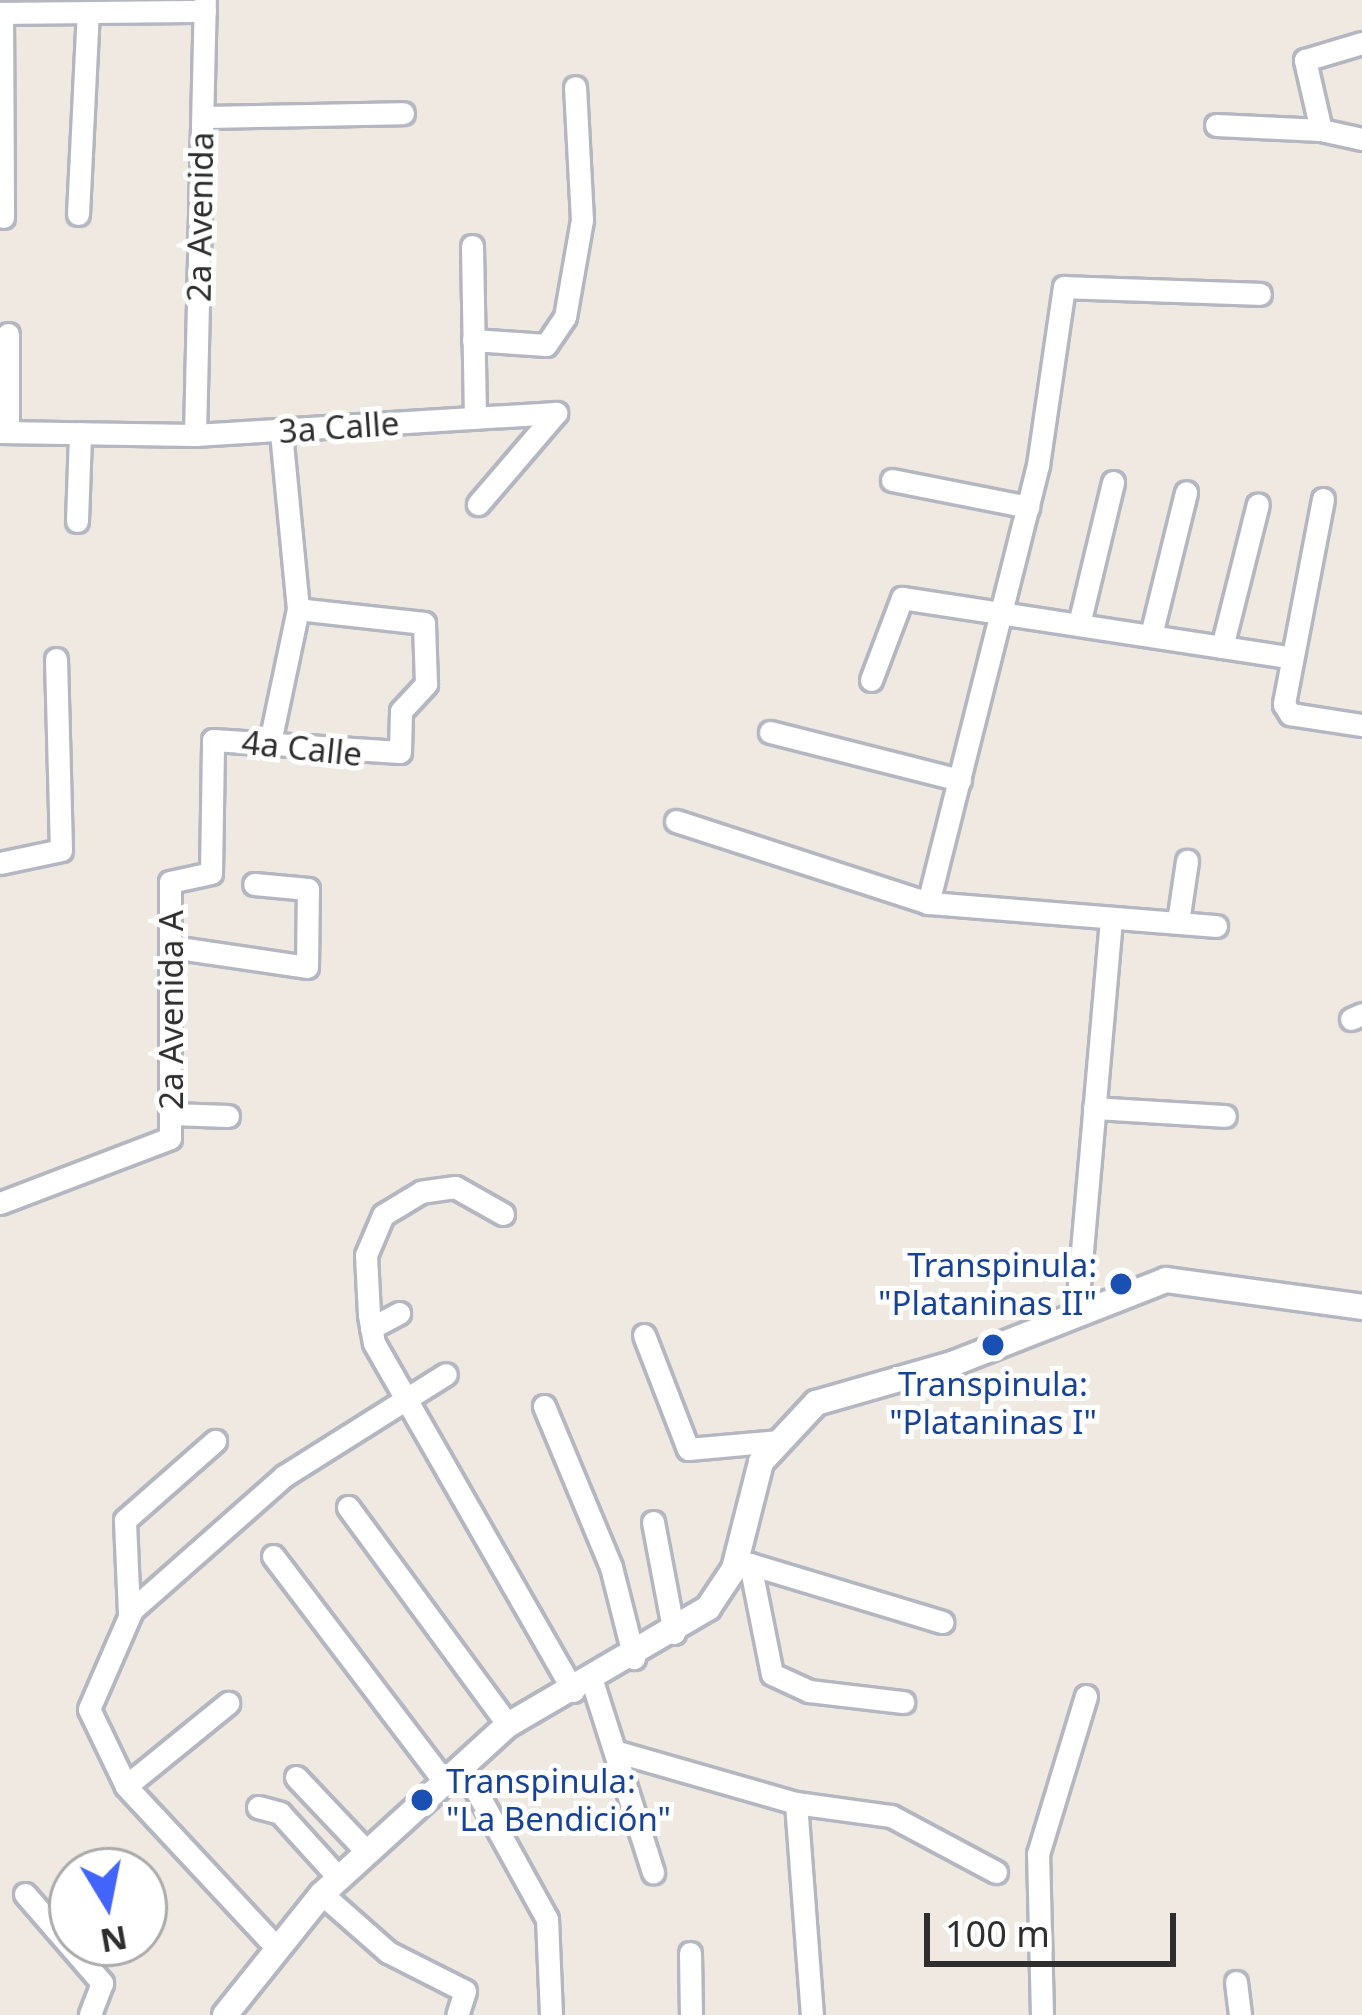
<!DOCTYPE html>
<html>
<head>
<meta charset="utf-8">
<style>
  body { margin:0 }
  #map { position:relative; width:1362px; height:2015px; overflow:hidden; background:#efe9e1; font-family:"Noto Sans",sans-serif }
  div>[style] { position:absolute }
  .roads { filter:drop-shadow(3px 0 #b4b7c1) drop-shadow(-3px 0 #b4b7c1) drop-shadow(0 3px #b4b7c1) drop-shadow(0 -3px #b4b7c1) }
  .minor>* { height:21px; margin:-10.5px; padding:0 10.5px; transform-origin:10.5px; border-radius:10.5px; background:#fff }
  .tertiary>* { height:24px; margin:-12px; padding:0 12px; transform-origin:12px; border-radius:12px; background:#fff }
  .dots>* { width:33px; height:33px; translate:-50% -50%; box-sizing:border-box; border:6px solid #fff; border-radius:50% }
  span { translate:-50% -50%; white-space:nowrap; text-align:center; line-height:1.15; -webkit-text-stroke:10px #fff; paint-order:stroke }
  .street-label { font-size:33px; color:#2e2e2e }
  .transit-label { font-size:33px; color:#164399 }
  .right { translate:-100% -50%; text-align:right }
  .left { translate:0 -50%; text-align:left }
  .north { position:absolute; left:48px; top:1847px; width:120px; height:120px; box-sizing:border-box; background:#fff; border:3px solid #ababab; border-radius:50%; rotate:170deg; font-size:33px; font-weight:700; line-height:48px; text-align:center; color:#2e2e2e }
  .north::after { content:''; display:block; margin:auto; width:42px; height:54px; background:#4264fb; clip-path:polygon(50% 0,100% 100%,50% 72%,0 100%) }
  .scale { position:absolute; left:924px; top:1913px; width:252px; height:54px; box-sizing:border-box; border:6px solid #2e2e2e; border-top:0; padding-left:15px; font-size:36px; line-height:42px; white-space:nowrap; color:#2e2e2e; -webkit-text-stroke:9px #fff; paint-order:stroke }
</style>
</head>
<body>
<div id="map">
  <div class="roads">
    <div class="minor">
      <i style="left:0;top:13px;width:205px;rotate:-0.6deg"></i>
      <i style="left:2px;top:13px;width:204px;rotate:89.7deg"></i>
      <i style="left:203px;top:117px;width:200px;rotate:-1.1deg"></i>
      <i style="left:1216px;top:125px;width:105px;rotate:2.7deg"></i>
      <i style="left:1321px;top:130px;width:72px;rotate:-102.9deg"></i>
      <i style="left:1305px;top:60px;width:59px;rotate:-16.6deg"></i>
      <i style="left:1321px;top:130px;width:42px;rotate:12.4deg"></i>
      <i style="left:78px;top:214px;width:202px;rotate:-87.2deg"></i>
      <i style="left:472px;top:246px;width:172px;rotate:89deg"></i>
      <i style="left:8px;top:334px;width:98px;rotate:90deg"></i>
      <i style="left:473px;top:340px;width:73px;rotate:3.9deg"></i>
      <i style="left:546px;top:345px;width:34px;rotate:-56deg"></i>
      <i style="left:565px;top:317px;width:98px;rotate:-80.1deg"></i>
      <i style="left:582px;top:220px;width:133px;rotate:-93deg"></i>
      <i style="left:0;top:432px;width:195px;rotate:0.9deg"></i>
      <i style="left:195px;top:435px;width:362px;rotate:-3.5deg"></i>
      <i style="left:556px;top:413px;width:120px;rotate:130.6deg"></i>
      <i style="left:195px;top:435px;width:435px;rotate:-88.7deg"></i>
      <i style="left:892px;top:480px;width:139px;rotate:11.2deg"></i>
      <i style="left:1323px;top:499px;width:209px;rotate:100.8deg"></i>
      <i style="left:1284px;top:704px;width:12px;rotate:59deg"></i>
      <i style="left:1290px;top:714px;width:73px;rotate:8.7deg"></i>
      <i style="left:77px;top:521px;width:88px;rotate:-88deg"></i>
      <i style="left:1079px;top:624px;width:146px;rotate:-76.5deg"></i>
      <i style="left:1151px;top:635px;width:147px;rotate:-76.2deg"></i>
      <i style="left:1222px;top:647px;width:147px;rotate:-75.9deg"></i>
      <i style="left:871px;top:680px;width:88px;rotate:-69.3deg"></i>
      <i style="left:902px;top:598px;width:389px;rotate:8.7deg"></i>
      <i style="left:770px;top:732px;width:196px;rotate:14.2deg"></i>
      <i style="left:270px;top:742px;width:136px;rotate:-78.1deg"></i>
      <i style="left:298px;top:609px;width:179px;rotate:-95.5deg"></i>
      <i style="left:676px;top:821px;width:265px;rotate:18deg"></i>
      <i style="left:0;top:863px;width:62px;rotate:-12deg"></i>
      <i style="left:61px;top:850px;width:191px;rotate:-91.5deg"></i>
      <i style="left:1178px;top:922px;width:62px;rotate:-81.6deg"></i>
      <i style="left:1216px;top:926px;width:289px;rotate:-175.4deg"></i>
      <i style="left:928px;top:903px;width:452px;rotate:-75.9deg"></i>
      <i style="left:1038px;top:465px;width:180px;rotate:-81.7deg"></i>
      <i style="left:1064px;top:287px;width:196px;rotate:2deg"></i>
      <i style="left:172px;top:947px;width:136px;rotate:8.4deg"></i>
      <i style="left:307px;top:967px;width:78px;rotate:-89.3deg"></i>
      <i style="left:308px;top:889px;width:54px;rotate:-174.7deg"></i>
      <i style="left:1351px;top:1019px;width:12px;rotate:-24deg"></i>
      <i style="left:1094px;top:1108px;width:131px;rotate:3.5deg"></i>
      <i style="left:171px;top:1114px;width:57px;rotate:2deg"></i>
      <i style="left:0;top:1203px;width:182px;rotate:-20.9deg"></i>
      <i style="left:170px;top:1138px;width:256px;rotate:-90deg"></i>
      <i style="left:170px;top:882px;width:42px;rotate:-12.4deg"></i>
      <i style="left:211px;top:873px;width:133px;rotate:-89.1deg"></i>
      <i style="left:213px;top:740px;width:187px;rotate:3.7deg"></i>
      <i style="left:400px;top:752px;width:41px;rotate:-88.6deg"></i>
      <i style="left:401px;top:711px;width:37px;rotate:-47deg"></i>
      <i style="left:426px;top:684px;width:61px;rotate:-91.9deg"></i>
      <i style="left:424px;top:623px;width:127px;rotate:-173.7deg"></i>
      <i style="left:503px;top:1214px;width:55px;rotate:-150.6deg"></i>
      <i style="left:455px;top:1187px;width:34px;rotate:172deg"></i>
      <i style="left:421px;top:1192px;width:44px;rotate:148.8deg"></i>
      <i style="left:383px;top:1215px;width:43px;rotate:113deg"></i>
      <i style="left:366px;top:1255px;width:60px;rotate:87.1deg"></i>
      <i style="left:369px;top:1315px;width:28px;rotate:80deg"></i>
      <i style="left:374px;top:1343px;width:401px;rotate:60.2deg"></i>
      <i style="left:1077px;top:1308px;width:388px;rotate:-85deg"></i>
      <i style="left:371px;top:1328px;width:32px;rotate:-28deg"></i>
      <i style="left:644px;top:1335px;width:122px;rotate:68.9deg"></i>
      <i style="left:688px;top:1449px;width:89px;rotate:-5.1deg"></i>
      <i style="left:544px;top:1406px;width:174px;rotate:67.4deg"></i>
      <i style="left:611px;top:1567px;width:94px;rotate:75.8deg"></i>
      <i style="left:348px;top:1507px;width:270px;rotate:53.7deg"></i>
      <i style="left:653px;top:1522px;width:113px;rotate:79.3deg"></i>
      <i style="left:273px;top:1556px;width:283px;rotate:52.8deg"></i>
      <i style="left:736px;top:1562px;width:14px;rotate:8deg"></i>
      <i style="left:750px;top:1564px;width:112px;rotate:78.7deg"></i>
      <i style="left:772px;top:1674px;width:41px;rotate:24.7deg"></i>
      <i style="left:809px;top:1691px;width:95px;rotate:6.7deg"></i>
      <i style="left:750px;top:1564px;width:201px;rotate:16.8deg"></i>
      <i style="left:129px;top:1613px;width:93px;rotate:-92.5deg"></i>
      <i style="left:125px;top:1520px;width:120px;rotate:-41.3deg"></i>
      <i style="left:592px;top:1681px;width:201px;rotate:72.3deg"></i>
      <i style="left:618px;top:1752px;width:185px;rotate:16deg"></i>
      <i style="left:796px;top:1803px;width:96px;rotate:7.8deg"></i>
      <i style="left:891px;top:1816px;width:119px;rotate:28.1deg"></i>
      <i style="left:462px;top:1765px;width:176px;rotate:61.1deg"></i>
      <i style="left:547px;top:1919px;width:96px;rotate:87.6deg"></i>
      <i style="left:296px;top:1777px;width:103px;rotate:46.6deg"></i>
      <i style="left:126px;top:1786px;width:132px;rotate:-39.1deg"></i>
      <i style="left:796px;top:1803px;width:213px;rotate:85.7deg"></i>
      <i style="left:258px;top:1807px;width:23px;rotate:15deg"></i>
      <i style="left:280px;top:1813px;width:88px;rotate:47.8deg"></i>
      <i style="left:25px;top:1894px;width:118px;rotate:49.1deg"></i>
      <i style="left:102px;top:1983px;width:34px;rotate:111deg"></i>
      <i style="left:322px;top:1894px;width:88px;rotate:41.3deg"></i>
      <i style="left:388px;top:1952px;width:86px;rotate:26.9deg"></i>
      <i style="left:465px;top:1991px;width:25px;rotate:108deg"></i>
      <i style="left:275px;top:1946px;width:219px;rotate:-133deg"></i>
      <i style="left:126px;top:1786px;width:85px;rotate:-115.7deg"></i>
      <i style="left:89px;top:1709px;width:108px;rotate:-66.5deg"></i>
      <i style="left:132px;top:1610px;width:203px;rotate:-41.4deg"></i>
      <i style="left:284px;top:1476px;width:191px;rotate:-32.2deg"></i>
      <i style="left:690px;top:1953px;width:62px;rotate:89.1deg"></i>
      <i style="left:1236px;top:1982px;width:33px;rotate:83deg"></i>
      <i style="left:1042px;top:2015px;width:161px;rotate:-91.4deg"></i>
      <i style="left:1038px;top:1854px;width:165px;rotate:-73.1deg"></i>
    </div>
    <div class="tertiary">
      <i style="left:225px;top:2015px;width:155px;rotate:-51.3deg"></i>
      <i style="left:322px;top:1894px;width:251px;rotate:-42.3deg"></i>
      <i style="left:508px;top:1725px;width:232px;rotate:-30.3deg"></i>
      <i style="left:708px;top:1608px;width:47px;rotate:-56.3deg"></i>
      <i style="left:734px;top:1569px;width:110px;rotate:-75.8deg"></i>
      <i style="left:761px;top:1462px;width:81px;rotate:-47deg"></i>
      <i style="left:816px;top:1403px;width:141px;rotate:-16deg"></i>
      <i style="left:952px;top:1364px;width:230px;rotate:-21.4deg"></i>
      <i style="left:1166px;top:1280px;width:198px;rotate:7.8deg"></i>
    </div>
  </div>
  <div class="dots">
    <i style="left:1121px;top:1284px;background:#1a4fb4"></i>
    <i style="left:993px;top:1345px;background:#1a4fb4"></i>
    <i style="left:422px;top:1800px;background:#1a4fb4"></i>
  </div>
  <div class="street-label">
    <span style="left:200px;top:217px;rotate:-89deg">2a Avenida</span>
    <span style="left:339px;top:427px;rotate:-4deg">3a Calle</span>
    <span style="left:302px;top:748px;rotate:6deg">4a Calle</span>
    <span style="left:171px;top:1010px;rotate:-90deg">2a Avenida A</span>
  </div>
  <div class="transit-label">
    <span class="right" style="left:1097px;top:1284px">Transpinula:<br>"Plataninas II"</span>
    <span style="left:993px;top:1403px">Transpinula:<br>"Plataninas I"</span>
    <span class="left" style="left:446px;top:1800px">Transpinula:<br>"La Bendición"</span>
  </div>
  <div class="north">N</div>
  <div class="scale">100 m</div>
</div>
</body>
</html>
